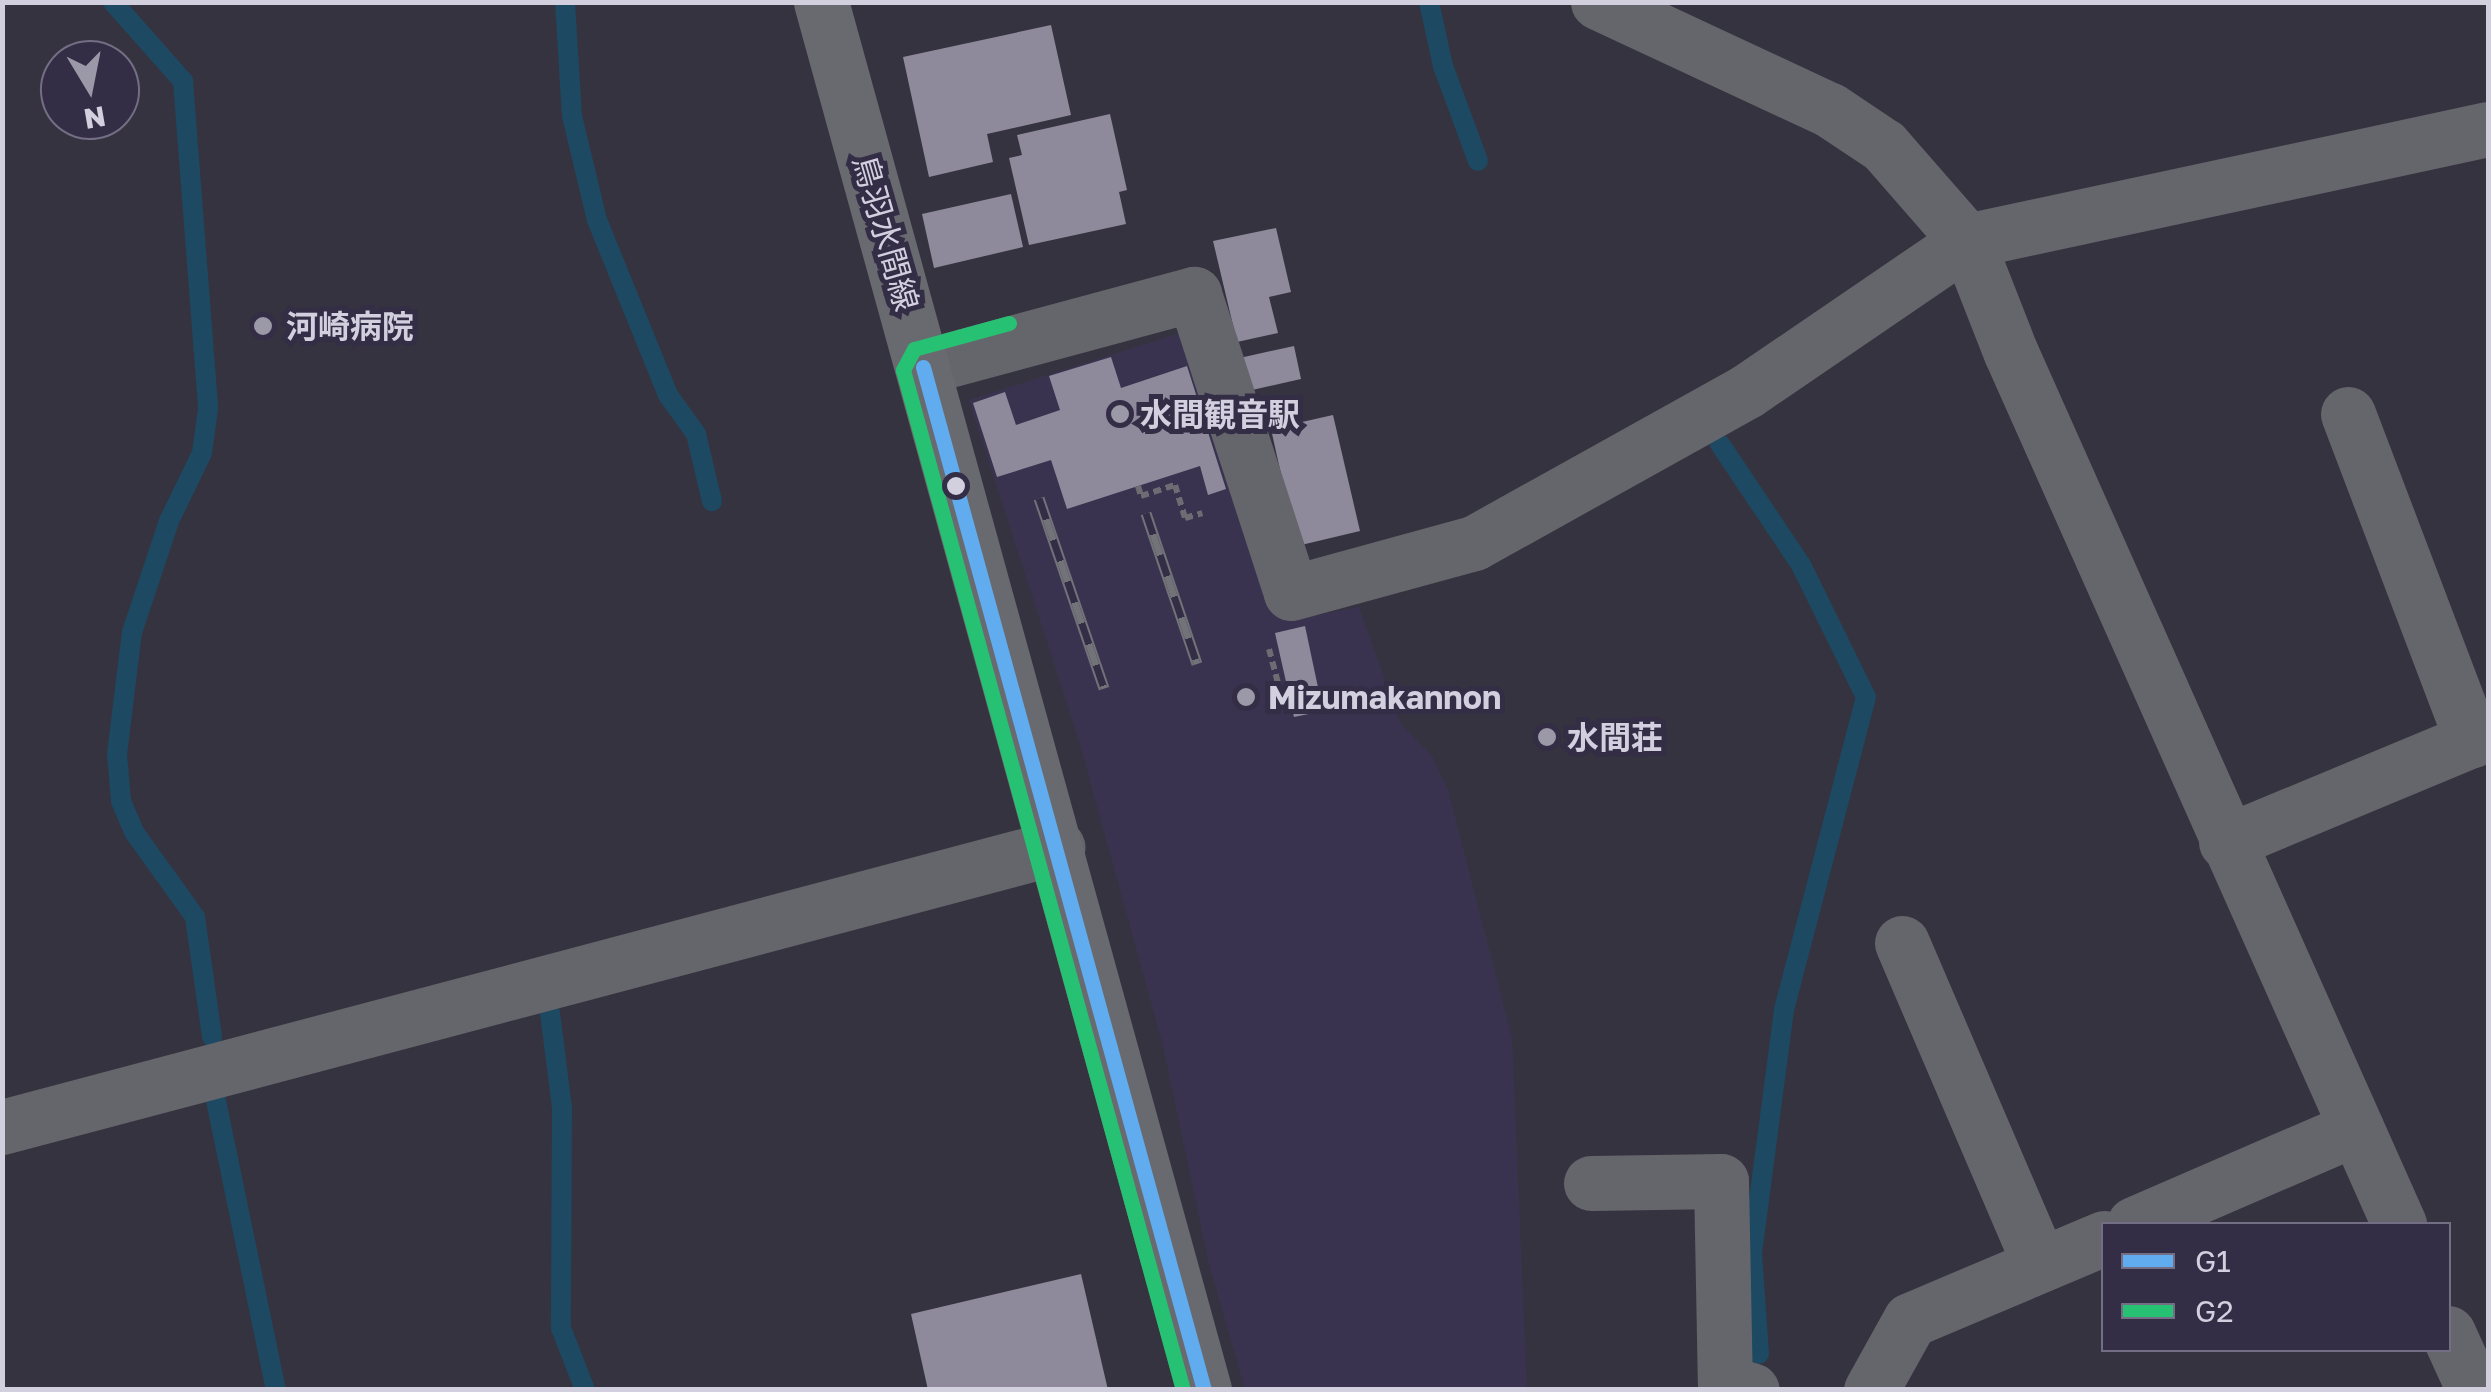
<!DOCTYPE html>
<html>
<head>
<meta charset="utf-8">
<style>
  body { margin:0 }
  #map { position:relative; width:2491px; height:1392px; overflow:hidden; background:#363340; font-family:"Golos Text","Noto Sans JP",sans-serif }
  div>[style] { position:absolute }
  .built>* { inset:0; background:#3a3350 }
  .stream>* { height:20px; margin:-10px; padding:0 10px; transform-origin:10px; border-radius:10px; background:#1d4962 }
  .building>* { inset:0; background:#8e8a9c }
  .path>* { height:6px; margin-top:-3px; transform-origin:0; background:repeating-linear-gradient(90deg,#6c6c72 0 8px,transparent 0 13px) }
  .street>* { height:55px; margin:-27.5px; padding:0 27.5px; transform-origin:27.5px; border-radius:27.5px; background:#65666b }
  .secondary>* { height:55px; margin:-27.5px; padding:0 27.5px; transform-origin:27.5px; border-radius:27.5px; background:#686a70 }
  .rail>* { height:11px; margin-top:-5.5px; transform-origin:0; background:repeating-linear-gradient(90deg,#332d46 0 22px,#727279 0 44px); box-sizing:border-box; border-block:2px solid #727279 }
  .bus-1>* { height:15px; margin:-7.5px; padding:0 7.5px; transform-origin:7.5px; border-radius:7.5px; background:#60acee }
  .bus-2>* { height:15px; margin:-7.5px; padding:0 7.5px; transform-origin:7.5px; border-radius:7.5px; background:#26c172 }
  .dots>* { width:28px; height:28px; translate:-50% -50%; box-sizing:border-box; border:5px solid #332d46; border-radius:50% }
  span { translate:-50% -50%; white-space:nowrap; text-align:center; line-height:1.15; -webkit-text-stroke:10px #332d46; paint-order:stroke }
  .street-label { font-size:32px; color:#d2cfdf }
  .poi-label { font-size:32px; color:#d2cfdf; font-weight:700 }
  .left { translate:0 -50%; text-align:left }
  .frame { position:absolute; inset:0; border:5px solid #d2cfdf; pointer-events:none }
  .legend { position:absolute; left:2101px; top:1222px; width:350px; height:130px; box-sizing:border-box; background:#332d46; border:2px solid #736e83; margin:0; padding:12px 18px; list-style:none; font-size:30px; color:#d2cfdf }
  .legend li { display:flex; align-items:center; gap:20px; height:50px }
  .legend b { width:50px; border:2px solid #736e83 }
  .north { position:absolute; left:40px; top:40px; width:100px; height:100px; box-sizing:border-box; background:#332d46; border:2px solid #736e83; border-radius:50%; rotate:170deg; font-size:28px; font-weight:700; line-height:40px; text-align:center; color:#d2cfdf }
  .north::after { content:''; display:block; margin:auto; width:35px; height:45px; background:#9b98a7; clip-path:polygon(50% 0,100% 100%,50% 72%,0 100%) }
</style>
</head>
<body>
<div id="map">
  <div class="built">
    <i style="clip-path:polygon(1180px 333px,1286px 621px,1359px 607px,1400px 723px,1432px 756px,1448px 790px,1512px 1038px,1527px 1389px,1245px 1389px,1209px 1264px,1163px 1046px,1079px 741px,969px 400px)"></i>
  </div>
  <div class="stream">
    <i style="left:113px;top:2px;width:106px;rotate:48.5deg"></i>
    <i style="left:183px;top:81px;width:329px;rotate:85.6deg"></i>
    <i style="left:208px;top:409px;width:44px;rotate:97.8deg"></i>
    <i style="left:202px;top:453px;width:76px;rotate:115.9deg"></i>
    <i style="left:169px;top:521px;width:117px;rotate:108.4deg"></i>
    <i style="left:132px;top:632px;width:123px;rotate:97deg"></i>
    <i style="left:117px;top:754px;width:47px;rotate:85.1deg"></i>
    <i style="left:121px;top:801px;width:34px;rotate:67deg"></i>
    <i style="left:134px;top:832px;width:105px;rotate:54.3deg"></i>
    <i style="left:195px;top:917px;width:121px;rotate:81.9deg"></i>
    <i style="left:565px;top:2px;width:114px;rotate:86.5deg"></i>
    <i style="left:572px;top:116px;width:107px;rotate:76.5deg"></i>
    <i style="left:597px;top:220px;width:189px;rotate:67.9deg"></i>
    <i style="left:668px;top:395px;width:48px;rotate:54.3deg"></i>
    <i style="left:696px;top:434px;width:69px;rotate:76.6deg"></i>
    <i style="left:1429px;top:2px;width:66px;rotate:77.7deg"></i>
    <i style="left:1443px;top:66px;width:101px;rotate:69.8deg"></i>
    <i style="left:1720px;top:444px;width:146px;rotate:56.2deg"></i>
    <i style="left:1801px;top:565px;width:147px;rotate:63.8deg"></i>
    <i style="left:1866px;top:697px;width:324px;rotate:104.7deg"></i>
    <i style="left:1784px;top:1010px;width:246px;rotate:97.5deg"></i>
    <i style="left:1752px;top:1254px;width:100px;rotate:86deg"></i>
    <i style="left:550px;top:1013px;width:96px;rotate:82.8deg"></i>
    <i style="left:562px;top:1108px;width:220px;rotate:90.3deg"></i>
    <i style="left:561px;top:1328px;width:66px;rotate:68.8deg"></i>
    <i style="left:215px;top:1096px;width:300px;rotate:78.3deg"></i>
  </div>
  <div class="building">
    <i style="clip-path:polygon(1051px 25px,1071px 115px,987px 134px,993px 162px,929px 177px,903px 57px)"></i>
    <i style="clip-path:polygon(1110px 114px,1127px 190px,1119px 192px,1126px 224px,1029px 245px,1009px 158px,1022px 155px,1017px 135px)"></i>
    <i style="clip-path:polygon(1011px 194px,1023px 247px,934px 268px,922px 214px)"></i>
    <i style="clip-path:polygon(1276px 228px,1291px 292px,1269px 297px,1278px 333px,1237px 342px,1213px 241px)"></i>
    <i style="clip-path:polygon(1294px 346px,1301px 379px,1243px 392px,1235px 359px)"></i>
    <i style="clip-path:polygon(1111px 357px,1121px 388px,1187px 366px,1226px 489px,1208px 495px,1200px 466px,1067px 509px,1051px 460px,997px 477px,973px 403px,1005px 392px,1016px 425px,1060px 410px,1049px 376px)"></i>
    <i style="clip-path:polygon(1333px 415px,1360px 531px,1297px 546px,1271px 429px)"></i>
    <i style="clip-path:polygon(1305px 626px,1323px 711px,1294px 717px,1275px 633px)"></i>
    <i style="clip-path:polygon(1081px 1274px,1108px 1390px,928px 1390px,911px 1314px)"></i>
  </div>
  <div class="path">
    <i style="left:1138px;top:486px;width:10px;rotate:73deg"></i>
    <i style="left:1141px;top:496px;width:36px;rotate:-18deg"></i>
    <i style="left:1175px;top:485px;width:34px;rotate:73deg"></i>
    <i style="left:1185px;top:518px;width:18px;rotate:-16deg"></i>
    <i style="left:1269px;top:649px;width:47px;rotate:75.1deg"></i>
    <i style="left:1281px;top:694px;width:8px;rotate:-7deg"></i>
  </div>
  <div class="street">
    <i style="left:1598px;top:2px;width:256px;rotate:25deg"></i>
    <i style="left:1830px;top:110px;width:65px;rotate:33.7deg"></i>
    <i style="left:1884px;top:146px;width:126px;rotate:48.9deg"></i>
    <i style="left:1967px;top:241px;width:120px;rotate:68.6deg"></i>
    <i style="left:2011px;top:353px;width:954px;rotate:65.99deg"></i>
    <i style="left:923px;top:367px;width:281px;rotate:-15.1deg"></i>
    <i style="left:1194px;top:294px;width:314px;rotate:72deg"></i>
    <i style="left:1291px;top:593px;width:190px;rotate:-15.3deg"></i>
    <i style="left:1474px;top:543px;width:312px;rotate:-29.1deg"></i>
    <i style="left:1747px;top:391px;width:266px;rotate:-34.3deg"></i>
    <i style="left:1967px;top:241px;width:533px;rotate:-12.13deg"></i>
    <i style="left:2348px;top:414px;width:349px;rotate:69.2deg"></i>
    <i style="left:2226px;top:842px;width:284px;rotate:-22.6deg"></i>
    <i style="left:1902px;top:943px;width:350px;rotate:66.8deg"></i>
    <i style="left:2px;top:1127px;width:1092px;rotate:-14.86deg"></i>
    <i style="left:1591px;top:1183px;width:130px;rotate:-0.9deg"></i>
    <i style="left:1721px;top:1181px;width:201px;rotate:88.9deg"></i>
    <i style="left:1725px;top:1382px;width:28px;rotate:17deg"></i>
    <i style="left:2134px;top:1224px;width:242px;rotate:-23.4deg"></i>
    <i style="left:2448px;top:1333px;width:63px;rotate:65.5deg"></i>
    <i style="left:1871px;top:1390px;width:80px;rotate:-60.9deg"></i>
    <i style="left:1910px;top:1320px;width:211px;rotate:-22.9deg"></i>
  </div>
  <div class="secondary">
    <i style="left:821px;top:2px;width:1440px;rotate:74.57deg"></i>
  </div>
  <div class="rail">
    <i style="left:1039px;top:498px;width:201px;rotate:71.1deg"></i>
    <i style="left:1146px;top:513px;width:159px;rotate:71.3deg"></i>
  </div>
  <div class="bus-1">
    <i style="left:923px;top:367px;width:1061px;rotate:74.64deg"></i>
  </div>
  <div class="bus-2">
    <i style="left:1009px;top:323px;width:98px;rotate:164.7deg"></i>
    <i style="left:914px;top:349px;width:24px;rotate:118deg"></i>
    <i style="left:903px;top:370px;width:1058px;rotate:74.65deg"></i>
  </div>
  <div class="dots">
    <i style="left:263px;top:326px;background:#9b98a7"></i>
    <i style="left:1120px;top:414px;background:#9b98a7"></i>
    <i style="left:956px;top:486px;background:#d2cfdf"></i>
    <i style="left:1246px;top:697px;background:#9b98a7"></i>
    <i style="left:1547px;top:737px;background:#9b98a7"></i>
  </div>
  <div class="street-label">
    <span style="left:886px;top:233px;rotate:74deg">鳥羽水間線</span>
  </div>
  <div class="poi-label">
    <span class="left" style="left:286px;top:326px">河崎病院</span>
    <span class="left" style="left:1140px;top:414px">水間観音駅</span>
    <span class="left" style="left:1268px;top:697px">Mizumakannon</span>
    <span class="left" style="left:1567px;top:737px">水間荘</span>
  </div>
  <div class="frame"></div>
  <ul class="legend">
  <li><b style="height:12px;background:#60acee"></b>G1</li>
  <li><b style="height:12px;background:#26c172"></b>G2</li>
  </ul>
  <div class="north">N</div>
</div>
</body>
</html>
